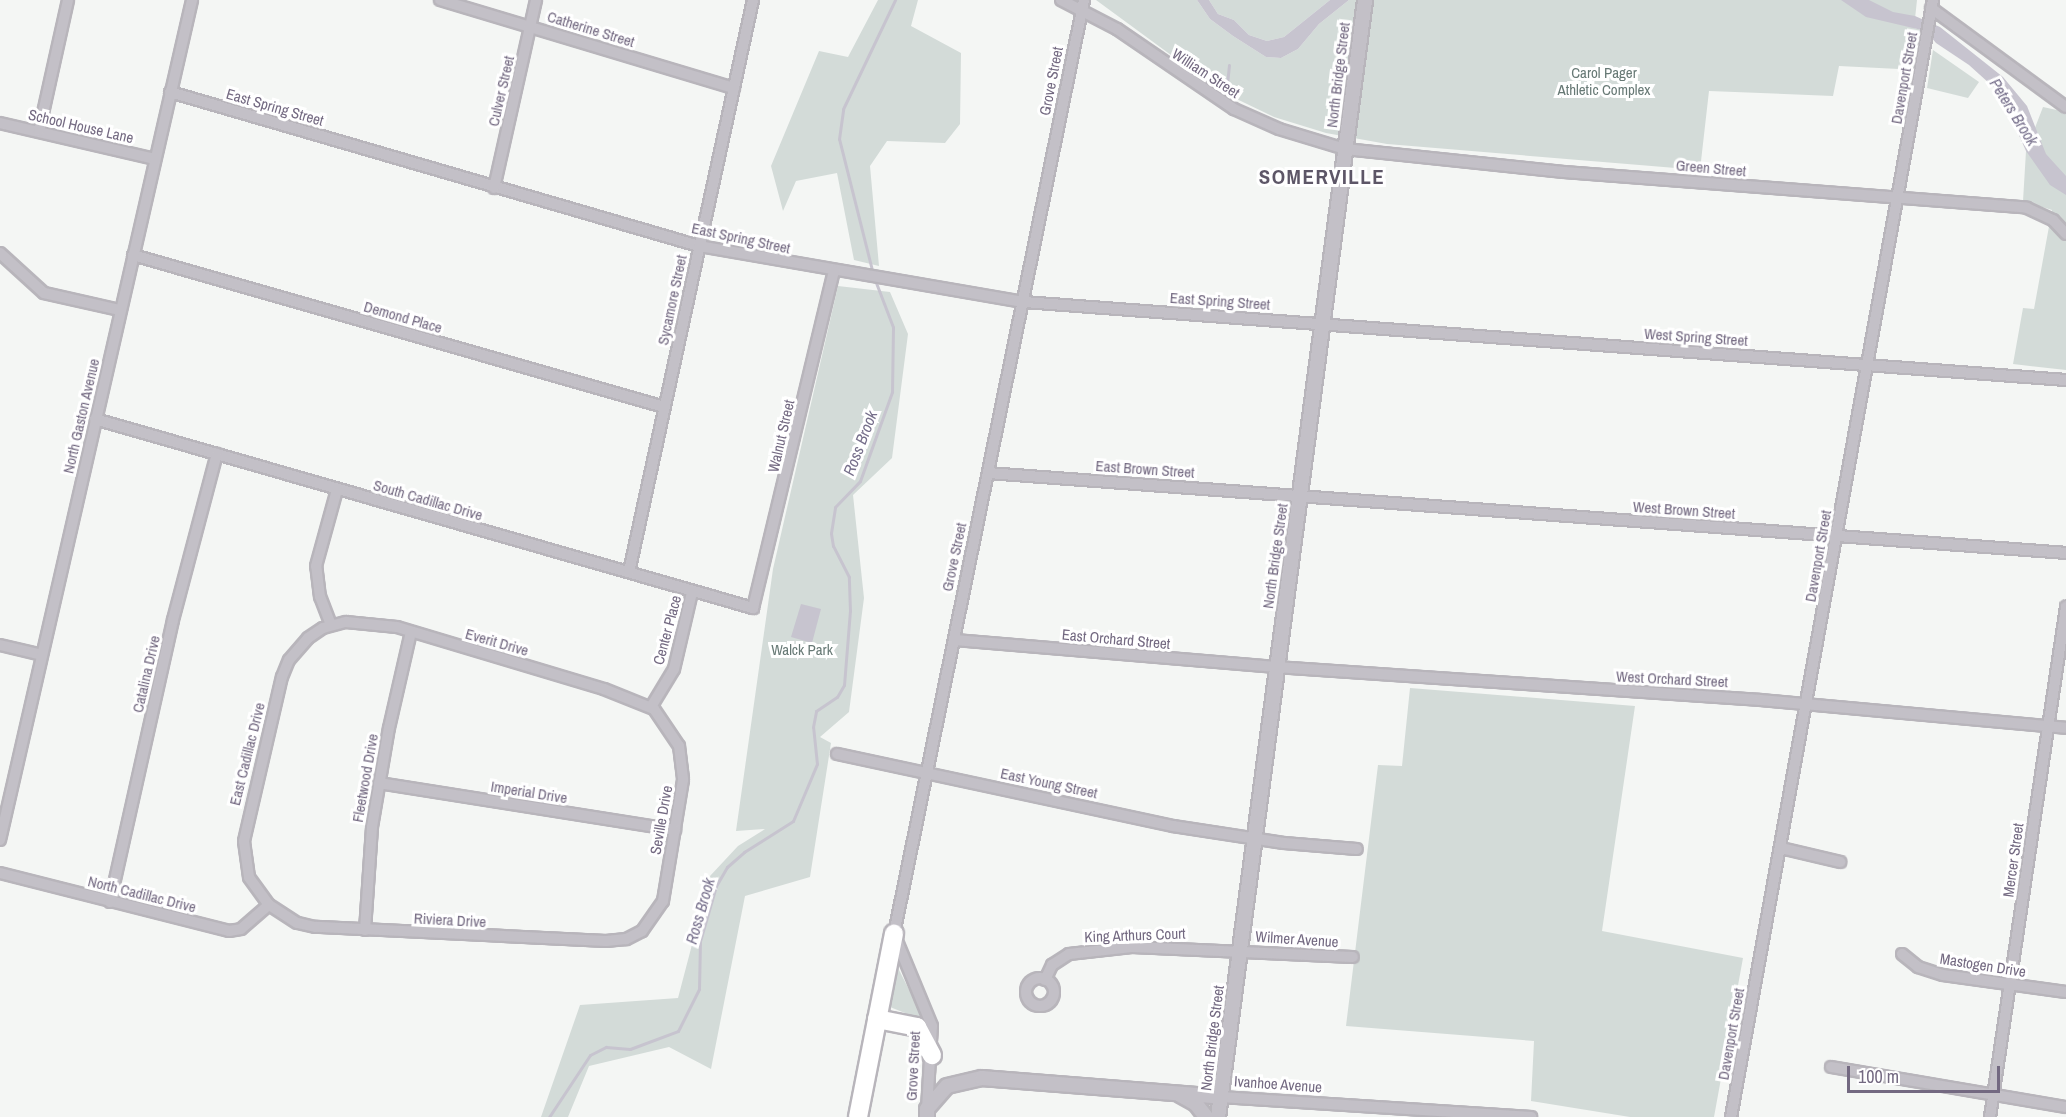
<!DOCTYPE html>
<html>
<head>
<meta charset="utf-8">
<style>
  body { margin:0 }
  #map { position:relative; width:2066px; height:1117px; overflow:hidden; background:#f4f6f4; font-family:"Archivo Narrow",sans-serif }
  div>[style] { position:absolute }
  .green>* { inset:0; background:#d3dbd8 }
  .water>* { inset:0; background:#c7c4cf }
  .stream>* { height:3px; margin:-1.5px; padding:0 1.5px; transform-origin:1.5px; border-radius:1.5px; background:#c7c4cf }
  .roads { filter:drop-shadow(2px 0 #b8b5bb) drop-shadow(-2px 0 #b8b5bb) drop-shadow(0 2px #b8b5bb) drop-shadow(0 -2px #b8b5bb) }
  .minor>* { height:10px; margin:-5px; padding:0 5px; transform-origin:5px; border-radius:5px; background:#c3c0c7 }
  .minor>.ring { margin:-5px; padding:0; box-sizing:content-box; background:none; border:10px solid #c3c0c7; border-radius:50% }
  .tertiary>* { height:14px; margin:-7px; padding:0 7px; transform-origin:7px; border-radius:7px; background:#c3c0c7 }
  .trunk>* { height:18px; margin:-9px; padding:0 9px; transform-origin:9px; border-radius:9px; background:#fff }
  span { translate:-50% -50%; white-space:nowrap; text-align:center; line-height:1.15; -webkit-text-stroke:6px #fff; paint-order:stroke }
  .street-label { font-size:15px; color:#736981 }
  .park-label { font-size:15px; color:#677975 }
  .water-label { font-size:16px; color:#766f8b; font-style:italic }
  .district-label { font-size:21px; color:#5d5667; font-weight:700; letter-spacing:1.5px }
  .scale { position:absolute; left:1847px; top:1066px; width:153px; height:27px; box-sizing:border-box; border:3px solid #736981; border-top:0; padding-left:8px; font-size:18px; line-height:21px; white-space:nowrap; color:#736981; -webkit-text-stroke:4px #fff; paint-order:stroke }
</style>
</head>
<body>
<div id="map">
  <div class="green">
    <i style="clip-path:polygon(878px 0,918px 0,911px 26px,961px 53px,960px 124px,945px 143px,887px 141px,870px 166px,879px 266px,854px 260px,837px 173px,796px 181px,783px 211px,771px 166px,819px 51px,848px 57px)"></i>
    <i style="clip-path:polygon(1096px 0,1197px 0,1210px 19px,1233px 36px,1266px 57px,1281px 58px,1298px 49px,1319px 24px,1349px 0,1917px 0,1914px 28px,1926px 31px,1919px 70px,1839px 66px,1833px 96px,1709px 91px,1700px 170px,1387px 144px,1326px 133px,1274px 117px,1220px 91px)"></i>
    <i style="clip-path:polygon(1209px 0,1330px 0,1284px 37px,1267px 41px,1249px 35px,1234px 20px,1218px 14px)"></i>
    <i style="clip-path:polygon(1933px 50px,1979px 82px,1968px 98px,1927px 88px)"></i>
    <i style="clip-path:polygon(2043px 107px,2066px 112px,2066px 370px,2013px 364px,2023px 308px,2034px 309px,2052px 210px,2023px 201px,2026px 151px)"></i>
    <i style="clip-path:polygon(838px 286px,890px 292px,908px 334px,892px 458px,853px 495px,864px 598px,849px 712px,820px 737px,831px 743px,810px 877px,745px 896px,711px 1069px,669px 1047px,589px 1066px,568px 1117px,541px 1117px,580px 1005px,678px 998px,710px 876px,738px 846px,765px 829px,736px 831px,773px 569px)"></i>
    <i style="clip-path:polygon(1410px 688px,1635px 706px,1602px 931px,1743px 958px,1714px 1117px,1630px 1117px,1531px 1101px,1534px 1041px,1346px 1026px,1378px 765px,1402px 766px)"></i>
    <i style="clip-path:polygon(896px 968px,898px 968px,925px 1021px,890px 1007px)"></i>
  </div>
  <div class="water">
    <i style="clip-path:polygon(1197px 0,1209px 0,1218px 14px,1234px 20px,1249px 35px,1267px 41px,1284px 37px,1330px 0,1349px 0,1319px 24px,1298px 49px,1281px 58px,1266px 57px,1233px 36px,1210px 19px)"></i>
    <i style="clip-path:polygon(1841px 0,1869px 0,1893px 12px,1915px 16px,1940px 27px,2003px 77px,2027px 106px,2046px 154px,2066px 176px,2066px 195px,2050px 185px,2026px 151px,2000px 93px,1969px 65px,1936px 43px,1926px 31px,1866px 17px)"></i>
    <i style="clip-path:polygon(801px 604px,821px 609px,812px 643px,791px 637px)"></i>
  </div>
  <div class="stream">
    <i style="left:1227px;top:84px;width:19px;rotate:-84deg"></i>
    <i style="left:873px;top:274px;width:139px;rotate:-104.1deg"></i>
    <i style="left:839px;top:139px;width:30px;rotate:-82deg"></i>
    <i style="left:843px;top:109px;width:121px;rotate:-64.5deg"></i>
    <i style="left:549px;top:1117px;width:74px;rotate:-56.5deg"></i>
    <i style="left:590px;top:1055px;width:18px;rotate:-27deg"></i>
    <i style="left:606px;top:1047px;width:24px;rotate:5deg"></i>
    <i style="left:630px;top:1049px;width:51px;rotate:-20.6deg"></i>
    <i style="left:678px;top:1031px;width:47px;rotate:-63.4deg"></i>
    <i style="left:699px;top:989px;width:48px;rotate:-88.8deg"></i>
    <i style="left:700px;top:941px;width:57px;rotate:-73.8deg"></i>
    <i style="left:716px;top:886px;width:22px;rotate:-60deg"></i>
    <i style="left:727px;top:867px;width:23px;rotate:-41deg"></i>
    <i style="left:744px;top:852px;width:58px;rotate:-32.3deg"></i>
    <i style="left:793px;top:821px;width:62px;rotate:-67.2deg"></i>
    <i style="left:817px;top:764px;width:37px;rotate:-96deg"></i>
    <i style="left:813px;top:727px;width:16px;rotate:-79deg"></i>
    <i style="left:816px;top:711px;width:25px;rotate:-34deg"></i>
    <i style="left:837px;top:697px;width:14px;rotate:-60deg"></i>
    <i style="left:844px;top:685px;width:74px;rotate:-85.4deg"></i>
    <i style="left:850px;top:611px;width:34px;rotate:-92deg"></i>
    <i style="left:849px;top:577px;width:35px;rotate:-117deg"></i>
    <i style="left:833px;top:546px;width:13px;rotate:-99deg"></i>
    <i style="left:831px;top:533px;width:26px;rotate:-81deg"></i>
    <i style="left:835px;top:507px;width:36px;rotate:-46deg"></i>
    <i style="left:860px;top:481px;width:95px;rotate:-70.2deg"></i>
    <i style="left:892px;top:392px;width:65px;rotate:-89.1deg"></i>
    <i style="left:893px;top:327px;width:50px;rotate:-111deg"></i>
  </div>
  <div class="roads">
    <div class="minor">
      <i style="left:440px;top:0;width:307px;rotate:16.7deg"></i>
      <i style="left:1061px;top:0;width:63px;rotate:27.4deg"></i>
      <i style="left:1117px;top:29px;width:142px;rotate:34.4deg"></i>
      <i style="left:1234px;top:109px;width:49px;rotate:24deg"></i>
      <i style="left:1279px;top:129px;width:69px;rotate:16.9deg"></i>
      <i style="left:1345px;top:149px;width:220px;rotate:6deg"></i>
      <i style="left:1564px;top:172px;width:464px;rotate:4.4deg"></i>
      <i style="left:2027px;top:208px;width:29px;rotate:25deg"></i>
      <i style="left:2053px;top:220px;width:19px;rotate:47deg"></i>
      <i style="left:1931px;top:8px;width:167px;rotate:36.3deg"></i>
      <i style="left:170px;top:92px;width:551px;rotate:16.23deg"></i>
      <i style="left:699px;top:246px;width:330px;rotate:9.8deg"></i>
      <i style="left:1024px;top:302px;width:1045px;rotate:4.28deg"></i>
      <i style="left:0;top:123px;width:159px;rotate:13.1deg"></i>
      <i style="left:39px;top:131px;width:134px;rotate:-77.5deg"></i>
      <i style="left:494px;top:188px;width:193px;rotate:-77.4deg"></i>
      <i style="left:0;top:253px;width:59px;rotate:42.3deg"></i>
      <i style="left:44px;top:293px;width:78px;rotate:12.6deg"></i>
      <i style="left:133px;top:255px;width:552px;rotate:15.97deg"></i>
      <i style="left:95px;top:419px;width:685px;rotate:16.03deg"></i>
      <i style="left:753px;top:608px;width:347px;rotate:-76.5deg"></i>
      <i style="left:988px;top:473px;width:1081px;rotate:4.24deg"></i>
      <i style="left:629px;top:572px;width:585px;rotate:-77.77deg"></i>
      <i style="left:346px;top:622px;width:51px;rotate:5.6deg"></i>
      <i style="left:397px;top:627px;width:216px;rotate:16.7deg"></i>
      <i style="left:604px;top:689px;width:54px;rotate:21.8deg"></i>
      <i style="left:654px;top:709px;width:45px;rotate:56deg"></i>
      <i style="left:679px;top:746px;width:34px;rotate:83deg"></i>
      <i style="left:683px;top:780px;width:123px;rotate:99.4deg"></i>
      <i style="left:663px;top:901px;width:37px;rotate:125deg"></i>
      <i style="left:642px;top:931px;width:18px;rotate:153deg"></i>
      <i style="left:626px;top:939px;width:20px;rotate:174deg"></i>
      <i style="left:606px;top:941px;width:291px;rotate:-177.2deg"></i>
      <i style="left:315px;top:927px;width:18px;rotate:-167deg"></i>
      <i style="left:297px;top:923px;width:33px;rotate:-147deg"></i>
      <i style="left:269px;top:905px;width:34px;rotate:-126deg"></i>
      <i style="left:249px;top:877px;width:36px;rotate:-98deg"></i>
      <i style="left:244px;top:841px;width:168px;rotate:-77deg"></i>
      <i style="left:282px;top:677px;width:18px;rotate:-68deg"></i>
      <i style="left:289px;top:660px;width:29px;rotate:-49deg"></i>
      <i style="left:308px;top:638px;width:18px;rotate:-34deg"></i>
      <i style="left:323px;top:628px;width:24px;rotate:-15deg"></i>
      <i style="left:331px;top:625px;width:30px;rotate:-111deg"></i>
      <i style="left:320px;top:597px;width:31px;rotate:-97deg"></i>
      <i style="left:316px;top:566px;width:79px;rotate:-74.6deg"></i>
      <i style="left:954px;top:640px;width:324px;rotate:4.8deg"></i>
      <i style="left:1277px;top:667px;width:484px;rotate:3.9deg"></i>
      <i style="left:1760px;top:700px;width:307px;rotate:5.2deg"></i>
      <i style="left:0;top:645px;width:43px;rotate:13.4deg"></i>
      <i style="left:651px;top:707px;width:44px;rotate:-58.8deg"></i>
      <i style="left:674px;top:669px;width:79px;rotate:-76.8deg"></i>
      <i style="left:837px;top:754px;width:344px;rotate:12.1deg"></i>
      <i style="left:1173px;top:826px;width:112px;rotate:8.7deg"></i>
      <i style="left:1284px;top:843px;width:73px;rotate:4.7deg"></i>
      <i style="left:379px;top:783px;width:300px;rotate:9deg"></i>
      <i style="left:0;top:840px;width:862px;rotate:-77.12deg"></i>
      <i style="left:1781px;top:848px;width:61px;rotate:13.3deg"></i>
      <i style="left:0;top:873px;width:236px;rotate:14.2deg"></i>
      <i style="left:229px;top:931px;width:12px;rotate:-9deg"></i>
      <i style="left:241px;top:929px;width:37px;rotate:-41deg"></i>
      <i style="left:110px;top:902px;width:289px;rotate:-77.4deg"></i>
      <i style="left:173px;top:620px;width:172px;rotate:-75.2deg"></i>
      <i style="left:365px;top:930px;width:103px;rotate:-86.1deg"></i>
      <i style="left:372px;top:827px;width:100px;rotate:-80.3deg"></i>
      <i style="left:389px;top:728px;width:98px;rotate:-77.1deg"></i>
      <i style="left:1902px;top:954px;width:21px;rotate:39deg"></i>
      <i style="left:1918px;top:967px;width:26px;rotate:18deg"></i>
      <i style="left:1943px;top:975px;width:124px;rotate:7.9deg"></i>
      <i class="ring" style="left:1026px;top:978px;width:18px;height:18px"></i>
      <i style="left:1045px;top:980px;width:17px;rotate:-65deg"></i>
      <i style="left:1052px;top:965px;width:20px;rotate:-33deg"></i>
      <i style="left:1069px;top:954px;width:63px;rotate:-6.3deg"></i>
      <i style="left:1132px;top:947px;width:221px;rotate:2.6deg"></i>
      <i style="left:1831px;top:1067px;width:238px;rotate:9.7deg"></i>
      <i style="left:1221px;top:1097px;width:311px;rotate:3.7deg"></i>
      <i style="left:927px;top:1109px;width:83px;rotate:-86.6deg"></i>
      <i style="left:932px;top:1026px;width:100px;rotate:-112.4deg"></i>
      <i style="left:894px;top:934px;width:953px;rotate:-78.5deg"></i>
      <i style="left:1731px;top:1117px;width:1135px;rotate:-79.75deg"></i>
      <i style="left:1990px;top:1117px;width:516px;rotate:-81.52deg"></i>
    </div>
    <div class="tertiary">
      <i style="left:1180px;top:1095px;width:18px;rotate:29deg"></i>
      <i style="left:1196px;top:1104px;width:16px;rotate:52deg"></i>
      <i style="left:927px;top:1117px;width:8px;rotate:-90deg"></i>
      <i style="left:927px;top:1109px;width:30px;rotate:-49deg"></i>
      <i style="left:947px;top:1086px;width:36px;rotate:-13deg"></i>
      <i style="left:982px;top:1078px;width:240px;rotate:4.5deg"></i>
      <i style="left:1218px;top:1117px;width:1127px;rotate:-82.5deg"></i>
    </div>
    <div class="trunk">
      <i style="left:877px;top:1019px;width:41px;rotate:11.3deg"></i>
      <i style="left:917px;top:1027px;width:32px;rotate:62deg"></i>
      <i style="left:858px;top:1117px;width:187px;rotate:-78.9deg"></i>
    </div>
  </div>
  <div class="street-label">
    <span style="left:591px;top:29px;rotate:17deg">Catherine Street</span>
    <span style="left:1206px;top:73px;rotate:33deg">William Street</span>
    <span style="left:1338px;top:75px;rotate:-83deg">North Bridge Street</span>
    <span style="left:1904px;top:78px;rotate:-80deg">Davenport Street</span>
    <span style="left:1051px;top:81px;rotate:-79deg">Grove Street</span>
    <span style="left:501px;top:91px;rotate:-77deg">Culver Street</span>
    <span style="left:275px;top:107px;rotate:16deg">East Spring Street</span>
    <span style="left:81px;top:126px;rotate:13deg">School House Lane</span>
    <span style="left:1711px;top:168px;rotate:5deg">Green Street</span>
    <span style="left:741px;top:238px;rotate:12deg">East Spring Street</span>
    <span style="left:672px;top:300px;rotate:-78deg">Sycamore Street</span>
    <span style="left:1220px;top:301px;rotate:4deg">East Spring Street</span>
    <span style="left:403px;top:317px;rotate:16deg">Demond Place</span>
    <span style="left:1696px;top:337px;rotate:4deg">West Spring Street</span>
    <span style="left:81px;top:416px;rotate:-77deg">North Gaston Avenue</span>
    <span style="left:781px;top:436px;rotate:-77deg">Walnut Street</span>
    <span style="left:1145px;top:469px;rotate:4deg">East Brown Street</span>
    <span style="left:428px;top:500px;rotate:16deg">South Cadillac Drive</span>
    <span style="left:1684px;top:510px;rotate:4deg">West Brown Street</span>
    <span style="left:1275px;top:556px;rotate:-82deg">North Bridge Street</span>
    <span style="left:1818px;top:556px;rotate:-80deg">Davenport Street</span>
    <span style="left:954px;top:557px;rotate:-78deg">Grove Street</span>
    <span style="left:667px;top:630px;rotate:-75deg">Center Place</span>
    <span style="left:1116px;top:639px;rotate:5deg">East Orchard Street</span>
    <span style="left:497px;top:642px;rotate:16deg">Everit Drive</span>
    <span style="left:146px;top:674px;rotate:-77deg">Catalina Drive</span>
    <span style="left:1672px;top:679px;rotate:3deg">West Orchard Street</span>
    <span style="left:247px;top:754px;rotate:-76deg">East Cadillac Drive</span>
    <span style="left:365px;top:778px;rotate:-80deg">Fleetwood Drive</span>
    <span style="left:1049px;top:783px;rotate:12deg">East Young Street</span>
    <span style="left:529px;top:792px;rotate:9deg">Imperial Drive</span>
    <span style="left:661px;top:820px;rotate:-80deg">Seville Drive</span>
    <span style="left:2013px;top:860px;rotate:-82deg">Mercer Street</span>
    <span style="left:142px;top:894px;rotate:14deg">North Cadillac Drive</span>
    <span style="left:450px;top:920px;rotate:3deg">Riviera Drive</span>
    <span style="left:1135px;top:935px;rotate:-2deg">King Arthurs Court</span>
    <span style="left:1297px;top:939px;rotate:4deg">Wilmer Avenue</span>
    <span style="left:1983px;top:965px;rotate:9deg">Mastogen Drive</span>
    <span style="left:1731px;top:1034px;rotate:-80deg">Davenport Street</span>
    <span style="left:1212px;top:1038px;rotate:-83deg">North Bridge Street</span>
    <span style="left:913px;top:1066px;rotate:-87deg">Grove Street</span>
    <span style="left:1278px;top:1084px;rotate:4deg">Ivanhoe Avenue</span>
  </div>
  <div class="park-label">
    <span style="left:1604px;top:81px">Carol Pager<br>Athletic Complex</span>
    <span style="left:802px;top:650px">Walck Park</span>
  </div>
  <div class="water-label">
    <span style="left:2014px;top:112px;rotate:58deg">Peters Brook</span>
    <span style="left:860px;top:443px;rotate:-69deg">Ross Brook</span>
    <span style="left:700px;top:911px;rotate:-74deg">Ross Brook</span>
  </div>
  <div class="district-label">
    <span style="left:1322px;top:177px">SOMERVILLE</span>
  </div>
  <div class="scale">100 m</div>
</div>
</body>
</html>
